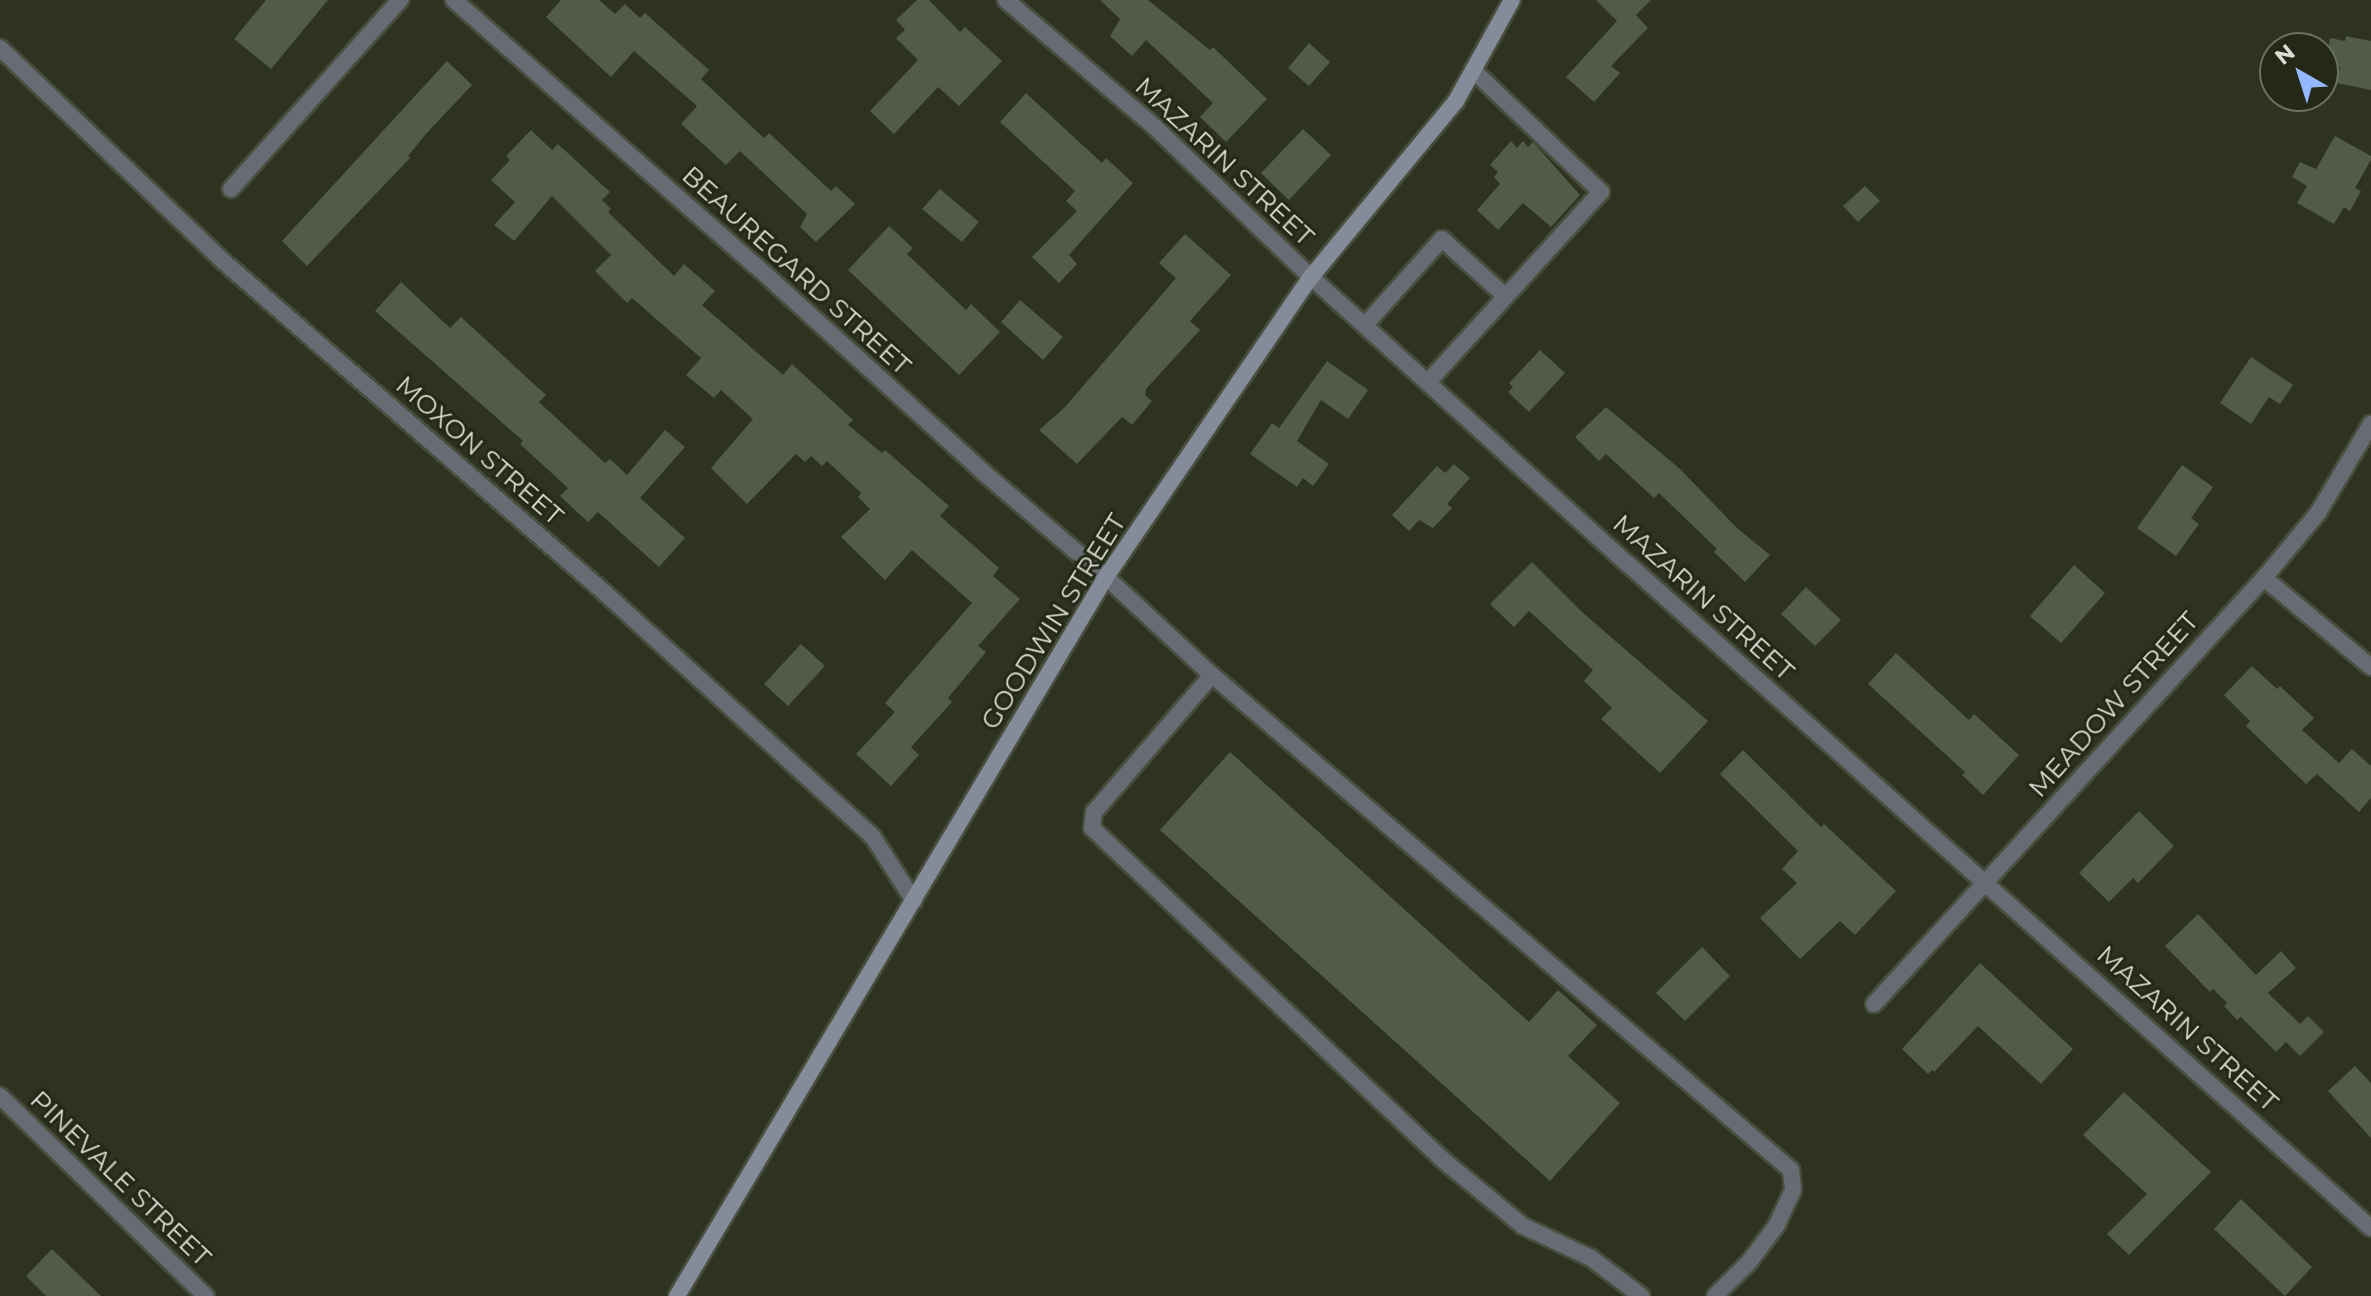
<!DOCTYPE html>
<html>
<head>
<meta charset="utf-8">
<style>
  body { margin:0 }
  #map { position:relative; width:2371px; height:1296px; overflow:hidden; background:#2d3221; font-family:Montserrat,sans-serif }
  div>[style] { position:absolute }
  .building>* { inset:0; background:#535a47 }
  .roads { filter:drop-shadow(2px 0 #494d3d) drop-shadow(-2px 0 #494d3d) drop-shadow(0 2px #494d3d) drop-shadow(0 -2px #494d3d) }
  .service>* { height:16px; margin:-8px; padding:0 8px; transform-origin:8px; border-radius:8px; background:#676b73 }
  .minor>* { height:16px; margin:-8px; padding:0 8px; transform-origin:8px; border-radius:8px; background:#676b73 }
  .tertiary>* { height:16px; margin:-8px; padding:0 8px; transform-origin:8px; border-radius:8px; background:#676b73 }
  .secondary>* { height:16px; margin:-8px; padding:0 8px; transform-origin:8px; border-radius:8px; background:#858c99 }
  span { translate:-50% -50%; white-space:nowrap; text-align:center; line-height:1.15; -webkit-text-stroke:6px #232817; paint-order:stroke }
  .street-label { font-size:26px; color:#d9ddd2 }
  .north { position:absolute; left:2259px; top:32px; width:80px; height:80px; box-sizing:border-box; background:#232817; border:2px solid #6c7062; border-radius:50%; rotate:321deg; font-size:22px; font-weight:700; line-height:32px; text-align:center; color:#d9ddd2 }
  .north::after { content:''; display:block; margin:auto; width:28px; height:36px; background:#94b7fd; clip-path:polygon(50% 0,100% 100%,50% 72%,0 100%) }
</style>
</head>
<body>
<div id="map">
  <div class="building">
    <i style="clip-path:polygon(266px 0,328px 0,271px 69px,234px 39px)"></i>
    <i style="clip-path:polygon(561px 0,599px 0,615px 14px,625px 4px,640px 18px,645px 13px,709px 70px,701px 79px,764px 138px,769px 133px,831px 191px,836px 186px,855px 204px,816px 242px,800px 227px,807px 214px,740px 151px,726px 165px,681px 124px,697px 106px,634px 51px,611px 77px,546px 17px)"></i>
    <i style="clip-path:polygon(917px 0,929px 0,960px 32px,965px 27px,1002px 61px,959px 106px,938px 87px,894px 134px,870px 111px,918px 60px,896px 38px,905px 30px,896px 20px)"></i>
    <i style="clip-path:polygon(1100px 0,1148px 0,1210px 50px,1213px 47px,1267px 99px,1226px 142px,1200px 117px,1213px 103px,1146px 40px,1132px 56px,1110px 36px,1120px 19px)"></i>
    <i style="clip-path:polygon(1596px 0,1651px 0,1636px 15px,1648px 28px,1611px 66px,1620px 73px,1594px 102px,1566px 77px,1617px 21px)"></i>
    <i style="clip-path:polygon(2346px 36px,2371px 41px,2371px 90px,2337px 83px,2340px 67px,2325px 64px,2330px 38px,2345px 41px)"></i>
    <i style="clip-path:polygon(1309px 43px,1330px 62px,1309px 86px,1288px 68px)"></i>
    <i style="clip-path:polygon(447px 61px,472px 85px,425px 135px,408px 156px,410px 158px,307px 266px,282px 241px)"></i>
    <i style="clip-path:polygon(1026px 93px,1102px 163px,1106px 158px,1133px 183px,1069px 255px,1077px 264px,1059px 283px,1032px 257px,1077px 211px,1066px 201px,1075px 191px,1000px 122px)"></i>
    <i style="clip-path:polygon(1303px 129px,1331px 155px,1289px 200px,1261px 173px)"></i>
    <i style="clip-path:polygon(531px 130px,552px 150px,558px 144px,610px 192px,602px 200px,611px 209px,608px 212px,674px 276px,684px 264px,715px 291px,702px 305px,783px 375px,792px 364px,853px 420px,848px 425px,882px 453px,885px 450px,949px 506px,940px 516px,999px 568px,993px 576px,1020px 599px,978px 646px,986px 652px,948px 698px,952px 702px,911px 747px,919px 755px,891px 786px,856px 754px,895px 712px,885px 703px,972px 603px,912px 550px,885px 580px,841px 537px,870px 509px,858px 497px,861px 493px,827px 461px,822px 466px,811px 456px,805px 462px,796px 454px,747px 504px,711px 468px,753px 419px,721px 390px,714px 398px,686px 375px,701px 358px,632px 298px,627px 303px,595px 271px,611px 255px,552px 196px,514px 241px,494px 225px,515px 202px,491px 180px,510px 160px,506px 156px)"></i>
    <i style="clip-path:polygon(2335px 136px,2371px 156px,2371px 160px,2355px 188px,2361px 191px,2350px 211px,2344px 207px,2334px 224px,2297px 203px,2307px 186px,2292px 177px,2300px 162px,2316px 169px)"></i>
    <i style="clip-path:polygon(1511px 141px,1517px 148px,1523px 141px,1528px 147px,1533px 142px,1580px 195px,1551px 227px,1523px 203px,1498px 230px,1477px 210px,1500px 184px,1494px 177px,1498px 172px,1490px 165px)"></i>
    <i style="clip-path:polygon(1865px 186px,1880px 201px,1858px 222px,1843px 206px)"></i>
    <i style="clip-path:polygon(940px 189px,979px 222px,962px 242px,922px 209px)"></i>
    <i style="clip-path:polygon(889px 226px,913px 248px,907px 254px,966px 310px,971px 304px,1000px 332px,959px 375px,848px 270px)"></i>
    <i style="clip-path:polygon(1185px 234px,1231px 275px,1190px 321px,1200px 330px,1146px 389px,1145px 395px,1152px 401px,1132px 425px,1122px 417px,1077px 464px,1039px 430px,1065px 407px,1176px 278px,1159px 263px)"></i>
    <i style="clip-path:polygon(401px 282px,450px 328px,461px 317px,546px 395px,539px 402px,605px 463px,610px 459px,627px 475px,665px 430px,685px 447px,640px 498px,685px 538px,659px 567px,598px 512px,588px 522px,560px 496px,568px 488px,520px 444px,523px 441px,375px 311px)"></i>
    <i style="clip-path:polygon(1020px 300px,1063px 337px,1043px 360px,1001px 322px)"></i>
    <i style="clip-path:polygon(1540px 350px,1565px 373px,1529px 412px,1508px 392px,1513px 387px,1509px 383px)"></i>
    <i style="clip-path:polygon(2251px 357px,2293px 385px,2280px 404px,2269px 397px,2251px 424px,2220px 403px)"></i>
    <i style="clip-path:polygon(1327px 361px,1368px 390px,1348px 419px,1321px 400px,1297px 441px,1329px 464px,1313px 486px,1303px 478px,1297px 487px,1250px 454px,1272px 423px,1279px 428px)"></i>
    <i style="clip-path:polygon(1606px 407px,1680px 469px,1737px 528px,1770px 555px,1745px 582px,1714px 552px,1717px 549px,1659px 493px,1654px 498px,1606px 454px,1599px 461px,1575px 437px)"></i>
    <i style="clip-path:polygon(1454px 464px,1470px 478px,1447px 504px,1452px 508px,1433px 528px,1419px 520px,1409px 531px,1392px 515px,1437px 466px,1445px 473px)"></i>
    <i style="clip-path:polygon(2182px 465px,2213px 487px,2191px 518px,2199px 524px,2176px 556px,2137px 528px)"></i>
    <i style="clip-path:polygon(1532px 562px,1582px 612px,1708px 721px,1660px 773px,1601px 719px,1612px 708px,1584px 681px,1593px 670px,1529px 611px,1514px 627px,1490px 604px)"></i>
    <i style="clip-path:polygon(2074px 565px,2105px 593px,2061px 643px,2030px 616px)"></i>
    <i style="clip-path:polygon(1806px 587px,1841px 620px,1815px 646px,1781px 614px)"></i>
    <i style="clip-path:polygon(801px 644px,825px 666px,788px 706px,764px 684px)"></i>
    <i style="clip-path:polygon(1896px 653px,1969px 720px,1974px 714px,2019px 755px,1983px 795px,1962px 775px,1965px 772px,1868px 684px)"></i>
    <i style="clip-path:polygon(2252px 666px,2277px 689px,2280px 686px,2314px 718px,2302px 730px,2339px 763px,2352px 749px,2371px 766px,2371px 798px,2359px 812px,2317px 774px,2306px 784px,2246px 726px,2250px 721px,2224px 695px)"></i>
    <i style="clip-path:polygon(1743px 750px,1821px 827px,1824px 824px,1896px 891px,1855px 935px,1840px 921px,1800px 959px,1760px 918px,1797px 883px,1782px 869px,1798px 851px,1720px 774px)"></i>
    <i style="clip-path:polygon(1230px 752px,1529px 1022px,1558px 990px,1597px 1025px,1568px 1056px,1620px 1103px,1550px 1181px,1160px 830px)"></i>
    <i style="clip-path:polygon(2139px 811px,2174px 846px,2138px 883px,2133px 878px,2109px 902px,2079px 873px)"></i>
    <i style="clip-path:polygon(2198px 914px,2256px 975px,2281px 951px,2296px 968px,2268px 993px,2300px 1024px,2308px 1016px,2324px 1032px,2300px 1056px,2286px 1042px,2276px 1052px,2241px 1017px,2237px 1020px,2224px 1006px,2227px 1003px,2213px 989px,2210px 992px,2165px 946px)"></i>
    <i style="clip-path:polygon(1702px 947px,1730px 976px,1685px 1021px,1656px 993px)"></i>
    <i style="clip-path:polygon(1980px 963px,2073px 1049px,2041px 1084px,1978px 1026px,1934px 1072px,1932px 1070px,1928px 1074px,1902px 1049px)"></i>
    <i style="clip-path:polygon(2355px 1066px,2371px 1083px,2371px 1138px,2328px 1091px)"></i>
    <i style="clip-path:polygon(2124px 1092px,2211px 1172px,2129px 1255px,2107px 1234px,2147px 1194px,2083px 1135px)"></i>
    <i style="clip-path:polygon(2241px 1199px,2312px 1267px,2285px 1296px,2214px 1229px)"></i>
    <i style="clip-path:polygon(52px 1249px,101px 1296px,46px 1296px,26px 1276px)"></i>
  </div>
  <div class="roads">
    <div class="service">
      <i style="left:1365px;top:325px;width:115px;rotate:-48.2deg"></i>
      <i style="left:1442px;top:239px;width:84px;rotate:42.1deg"></i>
      <i style="left:1428px;top:382px;width:257px;rotate:-47.7deg"></i>
      <i style="left:1601px;top:192px;width:177px;rotate:-136.4deg"></i>
      <i style="left:1106px;top:577px;width:144px;rotate:42.8deg"></i>
      <i style="left:1212px;top:675px;width:762px;rotate:40.53deg"></i>
      <i style="left:1791px;top:1170px;width:20px;rotate:84deg"></i>
      <i style="left:1793px;top:1190px;width:40px;rotate:115deg"></i>
      <i style="left:1776px;top:1226px;width:44px;rotate:126.6deg"></i>
      <i style="left:1750px;top:1261px;width:49px;rotate:135deg"></i>
      <i style="left:1212px;top:675px;width:181px;rotate:130.7deg"></i>
      <i style="left:1094px;top:812px;width:16px;rotate:97deg"></i>
      <i style="left:1092px;top:828px;width:483px;rotate:43.4deg"></i>
      <i style="left:1443px;top:1160px;width:104px;rotate:39.5deg"></i>
      <i style="left:1523px;top:1226px;width:75px;rotate:25.2deg"></i>
      <i style="left:1591px;top:1258px;width:63px;rotate:37.2deg"></i>
    </div>
    <div class="minor">
      <i style="left:454px;top:0;width:401px;rotate:41.4deg"></i>
      <i style="left:755px;top:265px;width:308px;rotate:42.2deg"></i>
      <i style="left:983px;top:472px;width:162px;rotate:40.5deg"></i>
      <i style="left:1006px;top:0;width:199px;rotate:40.5deg"></i>
      <i style="left:1157px;top:129px;width:214px;rotate:43.9deg"></i>
      <i style="left:1311px;top:277px;width:428px;rotate:42.2deg"></i>
      <i style="left:1628px;top:564px;width:996px;rotate:41.79deg"></i>
      <i style="left:0;top:48px;width:308px;rotate:43.7deg"></i>
      <i style="left:223px;top:261px;width:506px;rotate:40.99deg"></i>
      <i style="left:605px;top:593px;width:362px;rotate:42.3deg"></i>
      <i style="left:873px;top:837px;width:76px;rotate:57.4deg"></i>
      <i style="left:231px;top:189px;width:254px;rotate:-48.2deg"></i>
      <i style="left:2264px;top:578px;width:139px;rotate:39.8deg"></i>
      <i style="left:1874px;top:1004px;width:578px;rotate:-47.53deg"></i>
      <i style="left:2264px;top:578px;width:85px;rotate:-50.3deg"></i>
      <i style="left:2318px;top:513px;width:104px;rotate:-59.2deg"></i>
    </div>
    <div class="tertiary">
      <i style="left:0;top:1096px;width:287px;rotate:44.2deg"></i>
    </div>
    <div class="secondary">
      <i style="left:677px;top:1296px;width:837px;rotate:-59.18deg"></i>
      <i style="left:1106px;top:577px;width:363px;rotate:-55.7deg"></i>
      <i style="left:1311px;top:277px;width:228px;rotate:-50.5deg"></i>
      <i style="left:1456px;top:101px;width:115px;rotate:-61deg"></i>
    </div>
  </div>
  <div class="street-label">
    <span style="left:1224px;top:162px;rotate:43deg">MAZARIN STREET</span>
    <span style="left:796px;top:271px;rotate:42deg">BEAUREGARD STREET</span>
    <span style="left:479px;top:451px;rotate:41deg">MOXON STREET</span>
    <span style="left:1703px;top:598px;rotate:42deg">MAZARIN STREET</span>
    <span style="left:1054px;top:622px;rotate:-58deg">GOODWIN STREET</span>
    <span style="left:2114px;top:705px;rotate:-48deg">MEADOW STREET</span>
    <span style="left:2187px;top:1029px;rotate:42deg">MAZARIN STREET</span>
    <span style="left:120px;top:1179px;rotate:44deg">PINEVALE STREET</span>
  </div>
  <div class="north">N</div>
</div>
</body>
</html>
